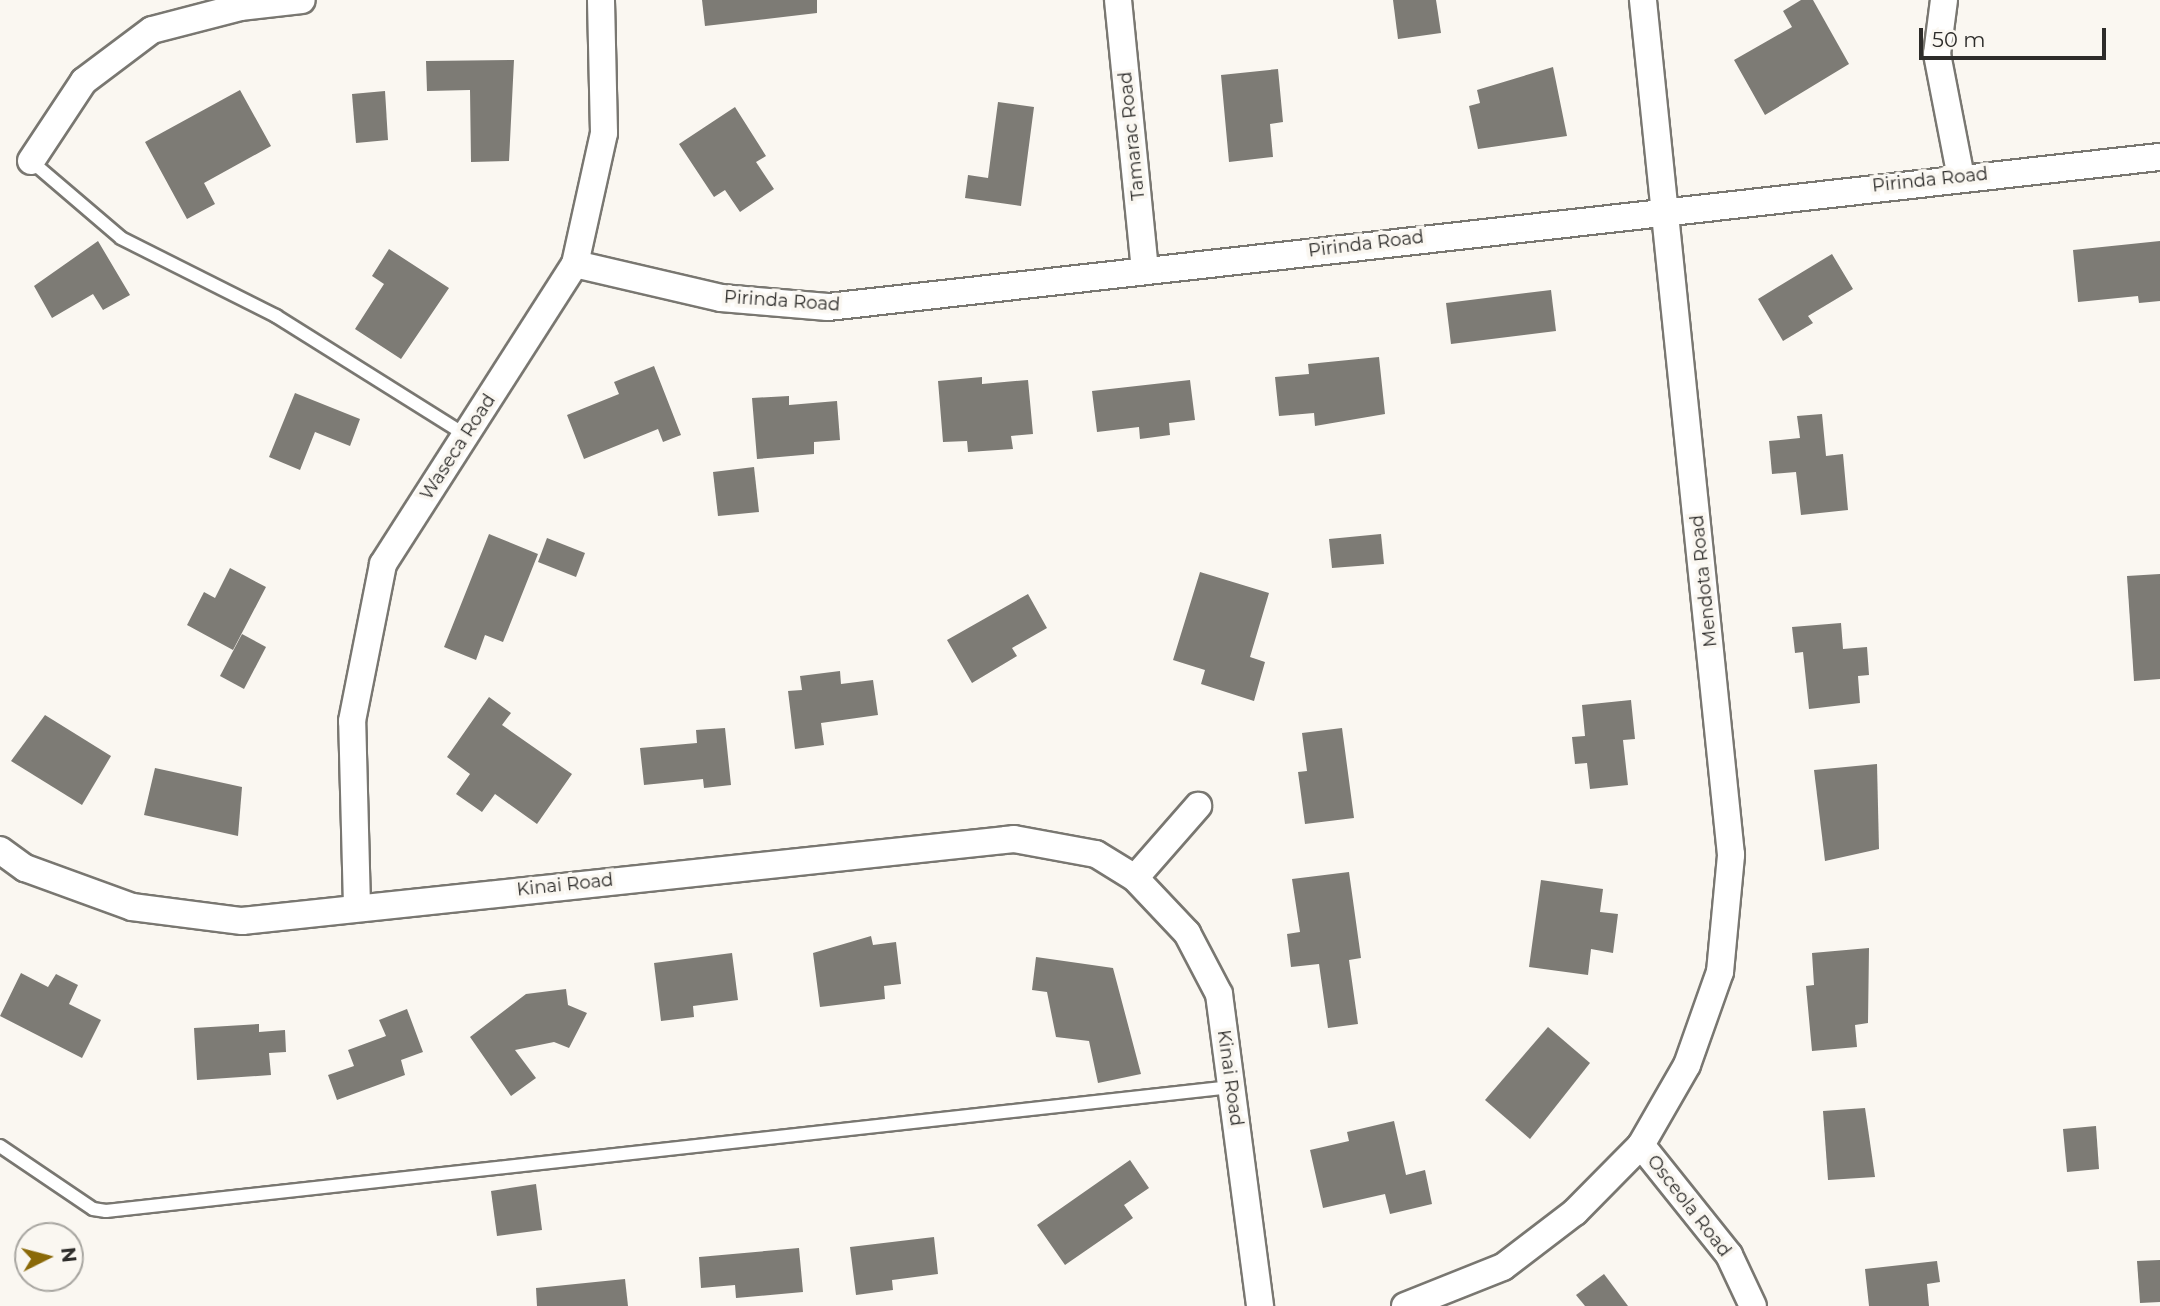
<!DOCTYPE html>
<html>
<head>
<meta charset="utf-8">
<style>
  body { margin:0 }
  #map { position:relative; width:2160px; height:1306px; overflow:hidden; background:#faf7f1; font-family:Montserrat,sans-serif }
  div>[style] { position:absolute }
  .building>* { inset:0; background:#7d7b75 }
  .roads { filter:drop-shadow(2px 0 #797771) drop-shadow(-2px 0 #797771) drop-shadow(0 2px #797771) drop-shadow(0 -2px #797771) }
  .lane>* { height:12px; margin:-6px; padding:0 6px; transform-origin:6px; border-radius:6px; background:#fff }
  .street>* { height:26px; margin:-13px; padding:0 13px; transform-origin:13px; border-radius:13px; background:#fff }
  span { translate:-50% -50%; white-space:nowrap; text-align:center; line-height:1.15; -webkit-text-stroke:7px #faf7f1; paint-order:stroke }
  .street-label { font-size:18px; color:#2d2c2a }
  .north { position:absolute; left:14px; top:1222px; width:70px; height:70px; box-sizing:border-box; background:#faf7f1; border:2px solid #a8a6a1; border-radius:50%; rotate:84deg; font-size:19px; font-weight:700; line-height:28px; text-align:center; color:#2d2c2a }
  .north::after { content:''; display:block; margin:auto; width:24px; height:32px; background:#8a6908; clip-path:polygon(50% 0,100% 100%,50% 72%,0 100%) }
  .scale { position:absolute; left:1919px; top:28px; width:187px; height:32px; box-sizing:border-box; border:4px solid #2d2c2a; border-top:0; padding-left:9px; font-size:21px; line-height:24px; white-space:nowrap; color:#2d2c2a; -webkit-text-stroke:5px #faf7f1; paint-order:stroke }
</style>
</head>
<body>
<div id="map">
  <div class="building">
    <i style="clip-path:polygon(702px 0,817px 0,817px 13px,705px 26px)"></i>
    <i style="clip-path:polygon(1393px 0,1436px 0,1441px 33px,1398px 39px)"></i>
    <i style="clip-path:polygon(1801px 0,1813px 0,1849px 64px,1765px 115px,1734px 60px,1792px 27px,1783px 11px)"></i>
    <i style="clip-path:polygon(514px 60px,509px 161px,471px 162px,470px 90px,427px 91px,426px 61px)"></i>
    <i style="clip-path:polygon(1553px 67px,1567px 136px,1478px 149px,1469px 106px,1480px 103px,1477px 90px)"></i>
    <i style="clip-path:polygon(1278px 69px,1283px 122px,1270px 124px,1273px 157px,1229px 162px,1221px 75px)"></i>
    <i style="clip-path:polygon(240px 90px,271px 146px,204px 183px,215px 204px,187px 219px,145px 142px)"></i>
    <i style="clip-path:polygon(385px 91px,388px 140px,356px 143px,352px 94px)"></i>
    <i style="clip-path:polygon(998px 102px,1034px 107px,1021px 206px,965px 198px,968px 175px,988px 178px)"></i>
    <i style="clip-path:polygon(735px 107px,766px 156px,756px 162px,774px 189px,740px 212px,725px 190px,714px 197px,679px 144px)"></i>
    <i style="clip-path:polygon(98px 241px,130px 295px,103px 310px,93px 294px,52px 318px,34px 286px)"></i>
    <i style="clip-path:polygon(2160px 241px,2160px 301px,2139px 303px,2138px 296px,2078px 302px,2073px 250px)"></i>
    <i style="clip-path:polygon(389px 249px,449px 288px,401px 359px,355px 329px,384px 284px,372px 276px)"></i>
    <i style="clip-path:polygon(1832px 254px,1853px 289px,1808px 316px,1813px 323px,1783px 341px,1758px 299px)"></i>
    <i style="clip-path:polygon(1551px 290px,1556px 331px,1451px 344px,1446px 303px)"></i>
    <i style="clip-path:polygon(1379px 357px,1385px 414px,1315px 426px,1314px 413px,1279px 416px,1275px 377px,1309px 374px,1308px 364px)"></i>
    <i style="clip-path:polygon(654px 366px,681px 435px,663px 442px,658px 429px,584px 459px,567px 415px,619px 394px,614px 382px)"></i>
    <i style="clip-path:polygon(982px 377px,982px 384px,1028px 380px,1033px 434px,1011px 436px,1013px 449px,968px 452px,967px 441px,943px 442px,938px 381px)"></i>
    <i style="clip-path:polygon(1190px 380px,1195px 420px,1169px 423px,1170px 435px,1140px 439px,1139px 427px,1097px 432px,1092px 391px)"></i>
    <i style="clip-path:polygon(295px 393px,360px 419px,350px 446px,315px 432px,300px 470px,269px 457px)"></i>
    <i style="clip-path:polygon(789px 396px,789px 405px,837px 401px,840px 440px,814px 442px,814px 454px,757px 459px,752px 398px)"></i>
    <i style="clip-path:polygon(1822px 414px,1826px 456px,1843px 454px,1848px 510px,1801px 515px,1796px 472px,1772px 474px,1769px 441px,1800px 438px,1797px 416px)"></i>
    <i style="clip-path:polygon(754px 467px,759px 512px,718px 516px,713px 472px)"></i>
    <i style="clip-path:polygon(489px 534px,538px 554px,503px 642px,485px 635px,476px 660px,444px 647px)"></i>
    <i style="clip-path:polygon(1381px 534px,1384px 564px,1332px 568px,1329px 539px)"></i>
    <i style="clip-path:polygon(547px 538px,585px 553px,576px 577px,538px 562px)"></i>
    <i style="clip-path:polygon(230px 568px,266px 587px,233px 650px,187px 625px,204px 592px,215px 598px)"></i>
    <i style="clip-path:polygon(1200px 572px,1269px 593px,1250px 657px,1265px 662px,1254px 701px,1201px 684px,1205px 670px,1173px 660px)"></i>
    <i style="clip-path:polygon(2160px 574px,2160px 679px,2134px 681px,2127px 576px)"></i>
    <i style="clip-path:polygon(1028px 594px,1047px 628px,1012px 648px,1017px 656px,972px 683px,947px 640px)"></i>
    <i style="clip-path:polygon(1841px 623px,1843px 649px,1867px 647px,1869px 675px,1858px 676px,1860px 703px,1809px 709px,1803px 652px,1795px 653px,1792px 627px)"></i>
    <i style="clip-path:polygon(242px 634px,266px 647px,244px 689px,220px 676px)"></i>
    <i style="clip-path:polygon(840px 671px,841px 684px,873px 680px,878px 715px,821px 723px,824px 745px,795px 749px,788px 691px,802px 690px,800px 676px)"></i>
    <i style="clip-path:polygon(489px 697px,511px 713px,502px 725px,572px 774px,537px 824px,495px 794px,482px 812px,456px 794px,470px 774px,447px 757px)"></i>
    <i style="clip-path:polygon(1631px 700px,1635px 739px,1623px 740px,1628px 785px,1590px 789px,1587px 763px,1575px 764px,1572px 737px,1585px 736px,1582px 705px)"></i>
    <i style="clip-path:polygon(45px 715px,111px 756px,82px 805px,11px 761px)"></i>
    <i style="clip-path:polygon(725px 728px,731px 785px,704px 788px,703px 779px,644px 785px,640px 748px,697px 743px,696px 730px)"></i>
    <i style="clip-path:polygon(1342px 728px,1354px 818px,1305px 824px,1298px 772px,1307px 771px,1302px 733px)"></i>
    <i style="clip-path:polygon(1877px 764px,1879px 849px,1825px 861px,1814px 770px)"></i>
    <i style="clip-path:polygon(155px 768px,242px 787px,238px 836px,144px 815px)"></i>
    <i style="clip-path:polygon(1349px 872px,1361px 958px,1349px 960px,1358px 1024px,1328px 1028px,1319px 964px,1291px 967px,1287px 934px,1300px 932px,1292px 879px)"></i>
    <i style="clip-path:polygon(1541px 880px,1603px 889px,1600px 912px,1618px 914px,1613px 953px,1591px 949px,1588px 975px,1529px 967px)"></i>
    <i style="clip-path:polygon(871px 936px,873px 945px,896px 942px,901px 984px,884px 986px,885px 999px,820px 1007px,813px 953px)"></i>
    <i style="clip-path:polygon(1869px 948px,1868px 1023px,1855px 1025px,1857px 1047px,1812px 1051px,1806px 986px,1814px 985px,1812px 953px)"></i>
    <i style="clip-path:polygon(732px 953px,738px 1000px,693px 1006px,694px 1017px,661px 1021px,654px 963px)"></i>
    <i style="clip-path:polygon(1036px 957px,1113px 968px,1141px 1074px,1098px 1083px,1089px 1041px,1056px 1037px,1047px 992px,1032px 990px)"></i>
    <i style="clip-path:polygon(21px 973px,48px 987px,56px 974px,78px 985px,69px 1004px,101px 1020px,82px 1058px,0 1016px)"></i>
    <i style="clip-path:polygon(566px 989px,568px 1005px,587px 1013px,569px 1048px,554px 1042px,515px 1050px,536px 1078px,511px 1096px,470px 1037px,526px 994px)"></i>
    <i style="clip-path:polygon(407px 1009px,423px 1052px,401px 1060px,405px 1075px,337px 1100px,328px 1075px,354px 1066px,348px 1050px,386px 1036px,379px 1020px)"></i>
    <i style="clip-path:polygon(259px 1024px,259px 1032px,285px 1030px,286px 1052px,269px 1053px,271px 1075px,197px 1080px,194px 1028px)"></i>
    <i style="clip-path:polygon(1548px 1027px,1590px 1063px,1530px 1139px,1485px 1100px)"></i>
    <i style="clip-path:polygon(1865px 1108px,1875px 1177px,1828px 1180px,1823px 1111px)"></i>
    <i style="clip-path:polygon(1394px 1121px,1406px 1175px,1425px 1170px,1432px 1204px,1390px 1214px,1385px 1194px,1323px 1208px,1310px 1150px,1349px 1141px,1347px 1132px)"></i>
    <i style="clip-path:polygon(2096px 1126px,2099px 1169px,2067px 1172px,2063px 1129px)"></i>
    <i style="clip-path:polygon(1130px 1160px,1149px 1188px,1124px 1205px,1133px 1218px,1065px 1265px,1037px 1225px)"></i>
    <i style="clip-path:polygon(536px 1184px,542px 1230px,497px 1236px,491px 1191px)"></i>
    <i style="clip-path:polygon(934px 1237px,938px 1274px,892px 1280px,893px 1290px,856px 1295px,850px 1247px)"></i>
    <i style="clip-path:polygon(799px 1248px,803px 1292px,736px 1298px,735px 1285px,701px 1288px,699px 1257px)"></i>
    <i style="clip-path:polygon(2160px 1260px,2160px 1302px,2140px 1303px,2137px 1261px)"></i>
    <i style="clip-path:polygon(1937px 1261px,1940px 1282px,1927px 1284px,1929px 1306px,1869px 1306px,1865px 1269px)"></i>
    <i style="clip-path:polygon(1604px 1274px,1628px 1306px,1585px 1306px,1576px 1295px)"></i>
    <i style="clip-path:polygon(625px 1279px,628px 1306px,537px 1306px,536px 1288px)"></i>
  </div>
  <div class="roads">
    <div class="lane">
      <i style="left:31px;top:161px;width:118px;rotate:40.5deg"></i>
      <i style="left:121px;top:238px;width:174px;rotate:26.7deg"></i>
      <i style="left:276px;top:316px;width:224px;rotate:32.1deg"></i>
      <i style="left:0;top:1146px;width:112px;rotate:34.1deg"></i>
      <i style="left:93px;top:1209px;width:13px;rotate:9deg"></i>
      <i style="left:106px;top:1211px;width:1132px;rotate:-6.29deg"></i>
    </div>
    <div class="street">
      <i style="left:1118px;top:0;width:272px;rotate:84.3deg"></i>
      <i style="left:1944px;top:0;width:54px;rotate:97.4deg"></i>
      <i style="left:1937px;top:54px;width:125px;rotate:79deg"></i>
      <i style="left:31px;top:161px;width:96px;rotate:-56.5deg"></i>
      <i style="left:84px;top:81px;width:85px;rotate:-36.9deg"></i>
      <i style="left:152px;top:30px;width:91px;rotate:-14.6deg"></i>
      <i style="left:240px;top:7px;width:62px;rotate:-6.4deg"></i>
      <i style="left:575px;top:264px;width:150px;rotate:13.1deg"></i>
      <i style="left:721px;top:298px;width:107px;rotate:4.8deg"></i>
      <i style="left:828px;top:307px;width:1340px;rotate:-6.43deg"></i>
      <i style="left:0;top:850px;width:31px;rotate:36deg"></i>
      <i style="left:25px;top:868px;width:114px;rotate:20deg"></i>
      <i style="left:132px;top:907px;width:111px;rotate:7.3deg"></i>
      <i style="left:242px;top:921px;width:776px;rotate:-6.06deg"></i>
      <i style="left:1014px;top:839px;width:83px;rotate:10.4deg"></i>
      <i style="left:1096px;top:854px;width:46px;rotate:31.6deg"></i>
      <i style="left:1135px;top:878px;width:76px;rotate:46.6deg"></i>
      <i style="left:1187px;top:933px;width:69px;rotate:62.3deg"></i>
      <i style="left:1219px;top:994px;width:315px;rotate:82.5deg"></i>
      <i style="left:1135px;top:878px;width:96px;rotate:-48.8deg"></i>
      <i style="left:357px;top:906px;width:185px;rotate:-91.5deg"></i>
      <i style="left:352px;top:721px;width:160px;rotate:-78.8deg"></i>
      <i style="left:383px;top:564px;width:356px;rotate:-57.4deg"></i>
      <i style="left:575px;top:264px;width:134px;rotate:-77.5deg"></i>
      <i style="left:604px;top:133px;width:133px;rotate:-91.3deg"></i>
      <i style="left:1641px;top:1145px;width:141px;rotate:51.3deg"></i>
      <i style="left:1729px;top:1255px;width:56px;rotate:64.8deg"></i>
      <i style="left:1405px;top:1306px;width:105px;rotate:-21.7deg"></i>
      <i style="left:1503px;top:1267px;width:91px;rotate:-37.4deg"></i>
      <i style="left:1575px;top:1212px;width:94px;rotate:-45.4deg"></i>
      <i style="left:1641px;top:1145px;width:92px;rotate:-60.1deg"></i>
      <i style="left:1687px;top:1065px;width:99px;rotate:-70.5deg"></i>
      <i style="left:1720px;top:972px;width:118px;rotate:-84.6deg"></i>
      <i style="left:1731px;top:855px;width:860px;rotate:-95.88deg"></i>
    </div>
  </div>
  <div class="street-label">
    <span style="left:1132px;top:136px;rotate:-96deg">Tamarac Road</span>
    <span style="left:1930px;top:180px;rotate:-6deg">Pirinda Road</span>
    <span style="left:1366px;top:244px;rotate:-7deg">Pirinda Road</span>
    <span style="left:782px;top:301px;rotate:4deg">Pirinda Road</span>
    <span style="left:458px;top:447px;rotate:-57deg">Waseca Road</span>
    <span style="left:1704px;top:581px;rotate:-96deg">Mendota Road</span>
    <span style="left:565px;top:885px;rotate:-6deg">Kinai Road</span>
    <span style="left:1230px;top:1078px;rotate:82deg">Kinai Road</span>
    <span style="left:1689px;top:1206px;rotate:52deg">Osceola Road</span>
  </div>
  <div class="north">N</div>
  <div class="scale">50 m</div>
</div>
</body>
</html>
